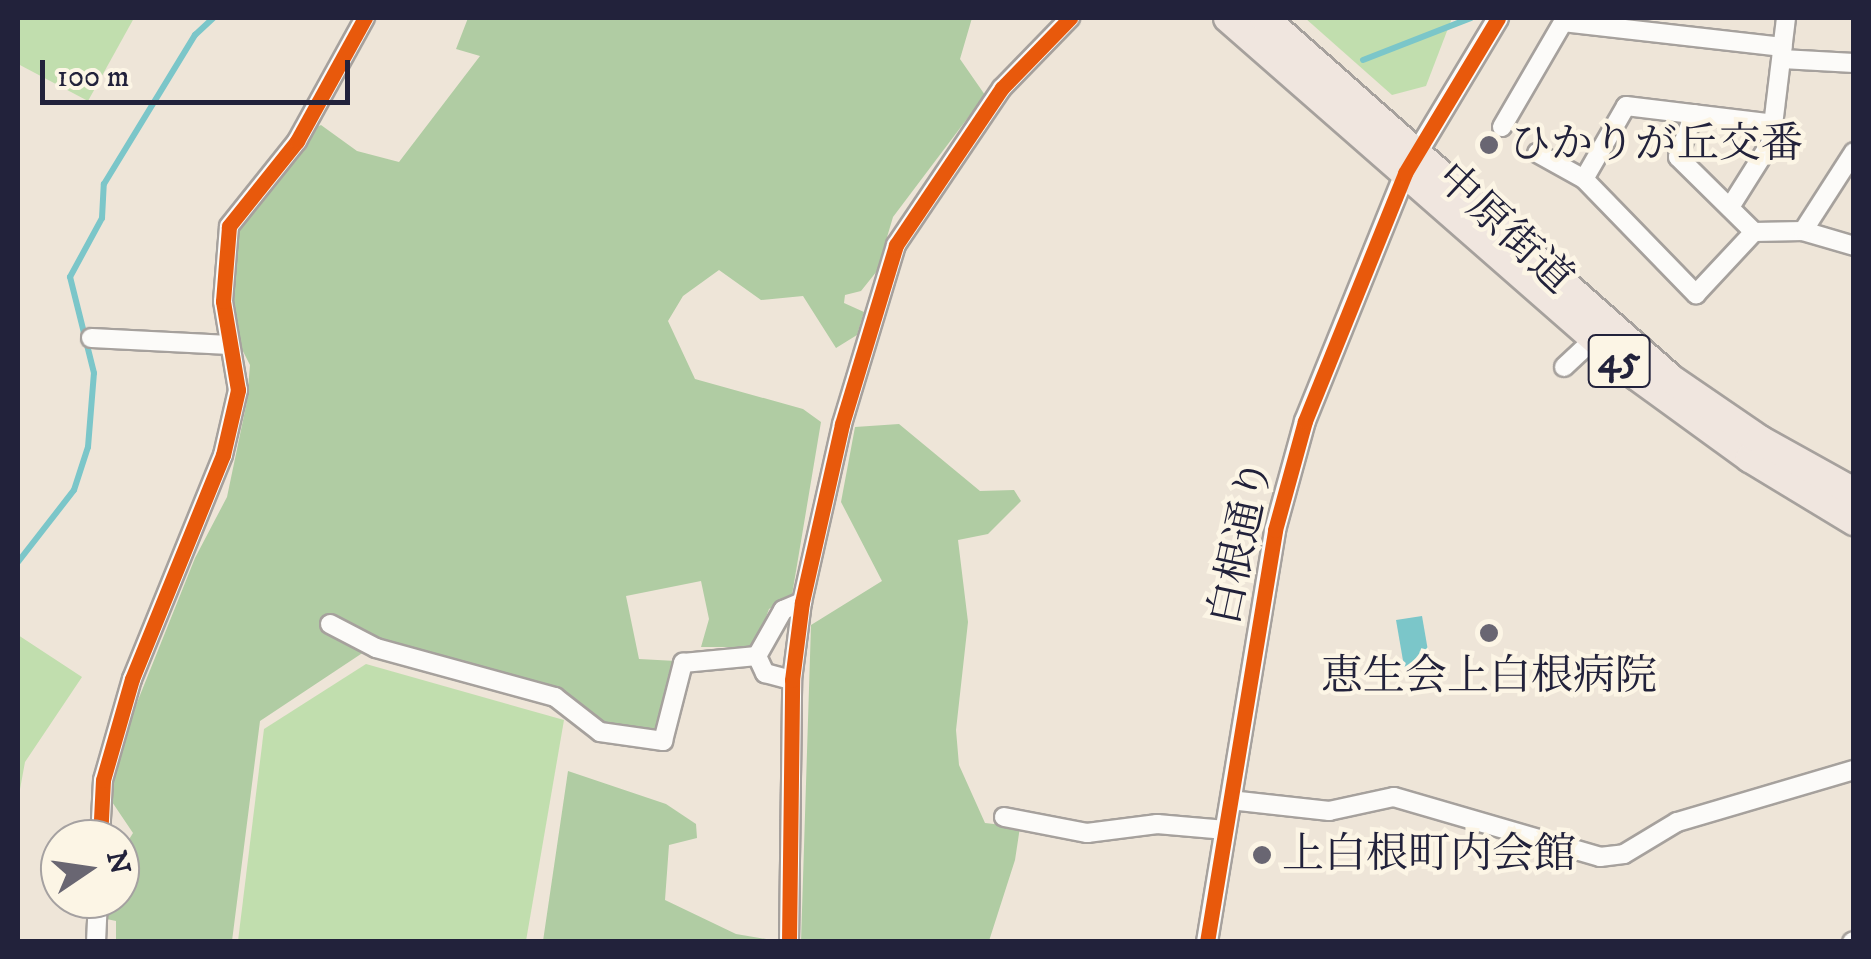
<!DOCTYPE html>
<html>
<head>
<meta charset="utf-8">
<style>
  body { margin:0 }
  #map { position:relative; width:1871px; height:959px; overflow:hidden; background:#eee5d8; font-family:"IM FELL DW Pica","Noto Serif JP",serif }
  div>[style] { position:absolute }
  .green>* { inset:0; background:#c1deae }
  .forest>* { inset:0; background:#b0cca3 }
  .water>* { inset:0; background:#7bc6c9 }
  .stream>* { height:6px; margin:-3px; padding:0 3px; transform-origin:3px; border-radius:3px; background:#7bc6c9 }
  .roads { filter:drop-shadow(2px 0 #a6a19d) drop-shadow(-2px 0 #a6a19d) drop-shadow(0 2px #a6a19d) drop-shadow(0 -2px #a6a19d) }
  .minor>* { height:18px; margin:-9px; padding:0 9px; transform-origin:9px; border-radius:9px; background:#fcfbf9 }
  .tertiary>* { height:20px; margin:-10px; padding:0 10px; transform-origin:10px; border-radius:10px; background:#fcfbf9 }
  .primary>* { height:28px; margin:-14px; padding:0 14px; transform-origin:14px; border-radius:14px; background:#f0e6df }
  .cycleway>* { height:15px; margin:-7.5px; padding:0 7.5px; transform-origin:7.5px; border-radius:7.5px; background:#e8590c }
  .dots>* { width:28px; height:28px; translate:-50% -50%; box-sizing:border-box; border:5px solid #fcf5e5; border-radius:50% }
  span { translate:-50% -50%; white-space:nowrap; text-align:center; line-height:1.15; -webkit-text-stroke:9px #fcf5e5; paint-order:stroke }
  .shield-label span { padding:2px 8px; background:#fcf5e5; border:2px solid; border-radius:8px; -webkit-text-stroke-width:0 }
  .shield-label { font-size:40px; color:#22223b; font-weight:700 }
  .poi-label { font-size:42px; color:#22223b }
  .left { translate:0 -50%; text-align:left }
  .street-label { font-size:42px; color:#22223b }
  .frame { position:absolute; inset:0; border:20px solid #22223b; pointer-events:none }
  .north { position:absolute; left:40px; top:819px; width:100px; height:100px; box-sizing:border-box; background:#fcf5e5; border:2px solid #a5a1a1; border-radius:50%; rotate:77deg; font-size:28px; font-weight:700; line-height:40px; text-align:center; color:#22223b }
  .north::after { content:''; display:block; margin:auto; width:35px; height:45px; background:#696672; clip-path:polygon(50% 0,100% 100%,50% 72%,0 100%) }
  .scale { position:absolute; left:40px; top:60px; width:310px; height:45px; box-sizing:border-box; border:5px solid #22223b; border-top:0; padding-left:12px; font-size:30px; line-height:35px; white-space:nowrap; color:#22223b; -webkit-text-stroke:8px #fcf5e5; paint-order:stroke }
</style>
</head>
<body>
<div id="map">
  <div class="green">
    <i style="clip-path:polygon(18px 18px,134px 18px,88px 101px,18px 64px)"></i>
    <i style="clip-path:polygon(1305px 18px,1452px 18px,1426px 86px,1392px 95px)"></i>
    <i style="clip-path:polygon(18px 635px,82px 677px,25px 762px,18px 800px)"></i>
    <i style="clip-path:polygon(366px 664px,564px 720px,526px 941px,238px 941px,264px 729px)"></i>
  </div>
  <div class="forest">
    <i style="clip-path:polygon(468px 18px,972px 18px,960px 59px,985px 95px,893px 217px,877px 271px,861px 291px,845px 295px,844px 303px,864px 312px,857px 335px,836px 348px,803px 296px,761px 300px,719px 270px,683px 296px,668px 321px,695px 379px,803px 409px,821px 422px,792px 595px,769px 609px,755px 647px,701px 647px,709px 619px,701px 581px,626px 596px,639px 659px,676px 661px,663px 721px,656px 729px,605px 725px,562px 695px,376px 644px,260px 721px,232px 941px,116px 941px,116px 921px,97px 917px,99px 899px,120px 899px,120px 854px,133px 833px,106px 793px,110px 770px,195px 558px,227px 497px,247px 401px,250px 365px,227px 320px,232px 244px,260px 170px,290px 139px,321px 125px,357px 151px,399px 162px,480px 56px,456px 49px)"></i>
    <i style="clip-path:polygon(899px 424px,980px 491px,1014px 490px,1021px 501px,988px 534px,958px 540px,968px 622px,956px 730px,959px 765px,985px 823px,1020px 827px,1015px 860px,989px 941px,801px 942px,811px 625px,882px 581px,841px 502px,855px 427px)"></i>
    <i style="clip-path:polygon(568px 771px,666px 804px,696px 824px,697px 838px,669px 845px,665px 900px,736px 934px,778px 941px,543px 941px)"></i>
  </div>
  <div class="water">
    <i style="clip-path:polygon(1422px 616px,1432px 674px,1406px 678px,1396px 620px)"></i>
  </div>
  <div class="stream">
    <i style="left:1363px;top:60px;width:116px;rotate:-21.3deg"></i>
    <i style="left:18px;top:562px;width:91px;rotate:-52.1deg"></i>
    <i style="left:74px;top:490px;width:45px;rotate:-72deg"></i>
    <i style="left:88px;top:447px;width:74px;rotate:-85.4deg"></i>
    <i style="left:94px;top:373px;width:99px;rotate:-104deg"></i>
    <i style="left:70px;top:277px;width:67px;rotate:-61.5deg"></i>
    <i style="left:102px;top:218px;width:34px;rotate:-87deg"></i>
    <i style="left:104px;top:184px;width:175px;rotate:-58.6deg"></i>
    <i style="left:195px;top:35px;width:25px;rotate:-43deg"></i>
  </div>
  <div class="roads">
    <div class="minor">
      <i style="left:1782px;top:59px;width:72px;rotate:3.2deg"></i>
      <i style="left:1694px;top:114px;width:46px;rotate:110.4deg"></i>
      <i style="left:1678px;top:157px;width:107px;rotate:44.6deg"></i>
      <i style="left:1754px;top:232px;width:49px;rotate:-1.2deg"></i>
      <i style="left:1803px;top:231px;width:53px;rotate:16.4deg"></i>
      <i style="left:1502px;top:127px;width:121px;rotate:-59.8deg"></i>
      <i style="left:1563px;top:22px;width:221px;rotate:6.5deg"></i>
      <i style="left:1537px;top:153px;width:54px;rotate:29deg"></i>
      <i style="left:1584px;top:179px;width:161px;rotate:45.8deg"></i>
      <i style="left:1696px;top:294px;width:85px;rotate:-46.9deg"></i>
      <i style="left:1584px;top:179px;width:84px;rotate:-60.1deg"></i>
      <i style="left:1626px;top:106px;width:150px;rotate:6.9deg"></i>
      <i style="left:1732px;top:204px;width:73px;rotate:-57.8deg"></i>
      <i style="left:1771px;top:142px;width:125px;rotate:-83.1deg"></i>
      <i style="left:1803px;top:231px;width:94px;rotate:-57.2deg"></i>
      <i style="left:91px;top:338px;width:139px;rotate:2.9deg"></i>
      <i style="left:1564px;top:367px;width:41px;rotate:-43deg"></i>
      <i style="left:330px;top:624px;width:52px;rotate:27.6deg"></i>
      <i style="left:376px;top:648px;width:186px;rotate:15.3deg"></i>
      <i style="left:555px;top:697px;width:57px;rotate:37.9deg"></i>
      <i style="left:600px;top:732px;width:64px;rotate:8.1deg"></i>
      <i style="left:663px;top:741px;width:81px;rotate:-75.6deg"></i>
      <i style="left:683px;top:663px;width:74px;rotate:-5.4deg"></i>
      <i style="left:757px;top:656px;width:19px;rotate:65deg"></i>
      <i style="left:765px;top:673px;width:28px;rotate:15deg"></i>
      <i style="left:757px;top:656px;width:53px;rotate:-60.5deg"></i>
      <i style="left:783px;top:610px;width:21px;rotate:-23deg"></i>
      <i style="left:1230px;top:800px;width:100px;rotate:6.3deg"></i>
      <i style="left:1329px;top:811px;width:66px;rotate:-12.2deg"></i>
      <i style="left:1394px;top:797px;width:215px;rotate:16.2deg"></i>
      <i style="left:1600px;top:857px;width:24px;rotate:-7deg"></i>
      <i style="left:1624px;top:854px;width:62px;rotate:-31.1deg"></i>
      <i style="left:1677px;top:822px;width:184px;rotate:-16.4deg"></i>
      <i style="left:1004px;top:817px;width:85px;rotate:10.9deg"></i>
      <i style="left:1087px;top:833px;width:71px;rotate:-7.3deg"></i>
      <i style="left:1157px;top:824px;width:69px;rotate:5deg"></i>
      <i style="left:100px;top:839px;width:59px;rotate:-87.1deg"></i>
      <i style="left:103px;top:780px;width:105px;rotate:-74deg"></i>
      <i style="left:132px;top:679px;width:242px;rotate:-67.9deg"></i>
      <i style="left:223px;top:455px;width:67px;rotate:-77deg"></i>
      <i style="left:238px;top:390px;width:90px;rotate:-99.6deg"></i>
      <i style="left:223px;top:301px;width:75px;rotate:-85.4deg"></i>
      <i style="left:229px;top:226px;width:109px;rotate:-51.3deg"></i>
      <i style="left:297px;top:141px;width:141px;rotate:-61.1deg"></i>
      <i style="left:96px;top:942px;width:43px;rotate:-87.3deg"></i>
      <i style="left:789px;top:942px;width:262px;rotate:-89.3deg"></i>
      <i style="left:792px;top:680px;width:79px;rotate:-82.7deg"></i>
      <i style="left:802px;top:602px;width:182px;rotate:-77.3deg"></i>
      <i style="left:842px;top:424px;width:187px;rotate:-73.2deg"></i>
      <i style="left:896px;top:245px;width:189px;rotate:-56deg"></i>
      <i style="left:1002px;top:88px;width:98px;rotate:-45.8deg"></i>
      <i style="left:1852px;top:942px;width:2px;rotate:-27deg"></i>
    </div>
    <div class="tertiary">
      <i style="left:1207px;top:942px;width:418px;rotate:-80.6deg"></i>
      <i style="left:1275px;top:530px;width:113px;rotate:-74.6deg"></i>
      <i style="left:1305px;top:421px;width:267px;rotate:-68deg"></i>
      <i style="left:1405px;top:173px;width:181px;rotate:-59deg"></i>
    </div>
    <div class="primary">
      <i style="left:1228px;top:18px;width:544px;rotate:41.2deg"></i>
      <i style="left:1637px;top:376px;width:140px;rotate:36deg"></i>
      <i style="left:1750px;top:458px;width:122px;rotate:31.2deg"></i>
      <i style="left:1264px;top:18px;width:544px;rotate:41.57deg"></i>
      <i style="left:1671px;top:379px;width:108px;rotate:34.4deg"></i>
      <i style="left:1760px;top:440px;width:107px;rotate:29deg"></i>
    </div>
  </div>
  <div class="cycleway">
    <i style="left:100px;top:839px;width:59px;rotate:-87.1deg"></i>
    <i style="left:103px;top:780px;width:105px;rotate:-74deg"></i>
    <i style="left:132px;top:679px;width:242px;rotate:-67.9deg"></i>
    <i style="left:223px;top:455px;width:67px;rotate:-77deg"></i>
    <i style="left:238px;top:390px;width:90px;rotate:-99.6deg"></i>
    <i style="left:223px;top:301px;width:75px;rotate:-85.4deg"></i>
    <i style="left:229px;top:226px;width:109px;rotate:-51.3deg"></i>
    <i style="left:297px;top:141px;width:141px;rotate:-61.1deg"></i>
    <i style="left:789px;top:942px;width:262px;rotate:-89.3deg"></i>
    <i style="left:792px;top:680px;width:79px;rotate:-82.7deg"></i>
    <i style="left:802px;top:602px;width:182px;rotate:-77.3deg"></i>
    <i style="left:842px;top:424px;width:187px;rotate:-73.2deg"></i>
    <i style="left:896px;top:245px;width:189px;rotate:-56deg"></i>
    <i style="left:1002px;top:88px;width:98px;rotate:-45.8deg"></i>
    <i style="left:1207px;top:942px;width:418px;rotate:-80.6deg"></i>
    <i style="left:1275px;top:530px;width:113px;rotate:-74.6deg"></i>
    <i style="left:1305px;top:421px;width:267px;rotate:-68deg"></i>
    <i style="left:1405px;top:173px;width:181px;rotate:-59deg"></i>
  </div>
  <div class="dots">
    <i style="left:1489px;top:145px;background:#696672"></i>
    <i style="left:1489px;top:633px;background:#696672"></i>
    <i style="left:1262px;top:855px;background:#696672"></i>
  </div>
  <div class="shield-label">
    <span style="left:1619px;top:361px">45</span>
  </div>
  <div class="poi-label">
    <span class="left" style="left:1509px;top:145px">ひかりが丘交番</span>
    <span style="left:1489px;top:677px">恵生会上白根病院</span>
    <span class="left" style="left:1282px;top:855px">上白根町内会館</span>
  </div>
  <div class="street-label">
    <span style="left:1504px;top:229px;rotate:43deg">中原街道</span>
    <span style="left:1242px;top:542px;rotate:-78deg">白根通り</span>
  </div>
  <div class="frame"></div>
  <div class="north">N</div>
  <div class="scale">100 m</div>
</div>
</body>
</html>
